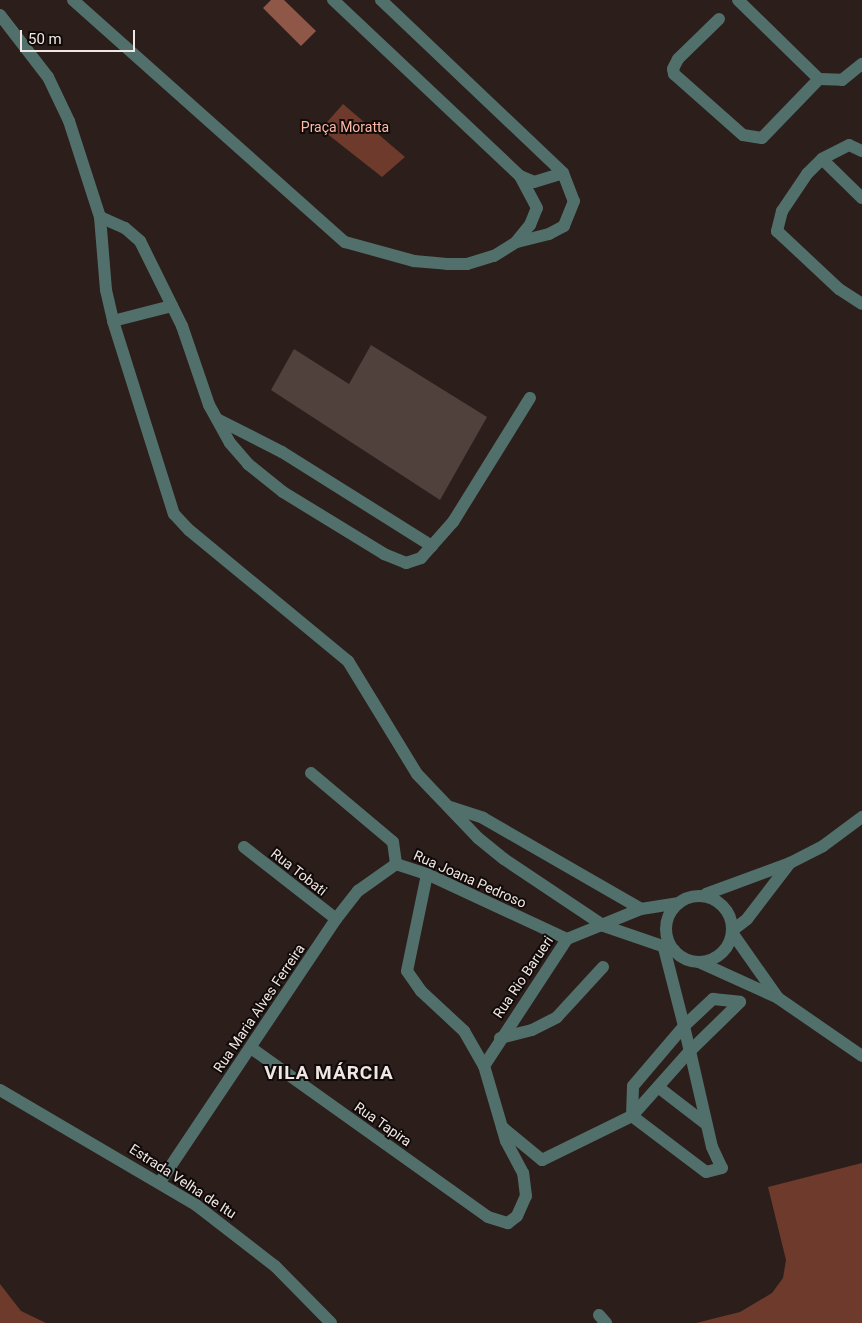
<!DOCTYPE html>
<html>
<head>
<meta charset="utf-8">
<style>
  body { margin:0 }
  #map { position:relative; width:862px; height:1323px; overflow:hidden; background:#2c1f1b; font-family:Roboto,sans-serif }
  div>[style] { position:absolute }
  .green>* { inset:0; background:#6d3a2b }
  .water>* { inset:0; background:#8e5747 }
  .building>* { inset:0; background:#50413d }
  .minor>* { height:12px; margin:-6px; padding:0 6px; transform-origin:6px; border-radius:6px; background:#52706b }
  .minor>.ring { margin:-6px; padding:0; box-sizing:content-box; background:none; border:12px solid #52706b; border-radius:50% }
  span { translate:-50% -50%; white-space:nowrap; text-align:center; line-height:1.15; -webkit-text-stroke:4px #100a09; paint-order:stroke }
  .park-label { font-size:14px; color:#feb8a4 }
  .street-label { font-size:14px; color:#f0e7e4 }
  .district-label { font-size:19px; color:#f0e7e4; font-weight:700; letter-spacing:1px }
  .scale { position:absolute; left:20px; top:30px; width:115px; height:22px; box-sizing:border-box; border:2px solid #f0e7e4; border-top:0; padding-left:6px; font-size:15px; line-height:18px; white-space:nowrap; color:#f0e7e4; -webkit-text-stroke:4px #100a09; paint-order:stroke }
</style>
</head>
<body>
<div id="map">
  <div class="green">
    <i style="clip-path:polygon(343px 104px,405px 157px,382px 177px,321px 129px)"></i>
    <i style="clip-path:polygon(862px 1163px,862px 1323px,696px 1323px,740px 1312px,772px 1293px,783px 1278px,786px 1260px,768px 1187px)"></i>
    <i style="clip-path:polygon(0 1284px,21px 1311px,46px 1323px,0 1323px)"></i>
  </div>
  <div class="water">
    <i style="clip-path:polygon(271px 0,284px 0,316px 31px,301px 46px,263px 8px)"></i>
  </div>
  <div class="building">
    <i style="clip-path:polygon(371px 345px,487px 417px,440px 500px,271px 390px,294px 349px,349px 384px)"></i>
  </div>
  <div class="minor">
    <i style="left:73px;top:0;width:364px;rotate:41.7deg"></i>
    <i style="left:345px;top:242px;width:72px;rotate:15.4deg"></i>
    <i style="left:414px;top:261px;width:33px;rotate:5deg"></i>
    <i style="left:447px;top:264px;width:20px"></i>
    <i style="left:467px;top:264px;width:28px;rotate:-17deg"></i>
    <i style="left:494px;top:256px;width:26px;rotate:-32deg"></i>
    <i style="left:516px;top:242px;width:22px;rotate:-51deg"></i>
    <i style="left:530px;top:225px;width:18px;rotate:-68deg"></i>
    <i style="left:537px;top:208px;width:36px;rotate:-118deg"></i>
    <i style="left:520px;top:176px;width:257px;rotate:-136.7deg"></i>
    <i style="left:381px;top:0;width:251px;rotate:43.5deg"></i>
    <i style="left:563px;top:173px;width:30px;rotate:69deg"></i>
    <i style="left:574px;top:201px;width:27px;rotate:112deg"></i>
    <i style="left:564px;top:226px;width:17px;rotate:152deg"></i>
    <i style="left:549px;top:234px;width:34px;rotate:166deg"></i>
    <i style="left:738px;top:0;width:113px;rotate:44.3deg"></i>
    <i style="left:819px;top:79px;width:23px;rotate:2deg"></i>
    <i style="left:842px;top:80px;width:26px;rotate:-39deg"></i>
    <i style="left:0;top:15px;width:78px;rotate:52.3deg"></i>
    <i style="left:48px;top:77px;width:49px;rotate:64.5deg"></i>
    <i style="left:69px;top:121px;width:101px;rotate:72.1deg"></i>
    <i style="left:100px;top:217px;width:73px;rotate:85.3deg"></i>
    <i style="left:106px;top:290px;width:32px;rotate:77deg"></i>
    <i style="left:113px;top:321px;width:202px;rotate:72.5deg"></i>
    <i style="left:174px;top:514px;width:22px;rotate:47deg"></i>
    <i style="left:189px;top:530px;width:206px;rotate:39.5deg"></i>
    <i style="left:348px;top:661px;width:132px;rotate:58.6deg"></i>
    <i style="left:417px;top:774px;width:88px;rotate:46.4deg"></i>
    <i style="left:478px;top:838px;width:33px;rotate:39deg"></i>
    <i style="left:504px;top:859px;width:120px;rotate:33.8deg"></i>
    <i style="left:604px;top:926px;width:74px;rotate:18.9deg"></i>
    <i style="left:719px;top:19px;width:57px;rotate:135.7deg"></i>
    <i style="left:678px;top:59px;width:11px;rotate:117deg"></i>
    <i style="left:673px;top:69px;width:5px;rotate:79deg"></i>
    <i style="left:674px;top:74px;width:92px;rotate:41.5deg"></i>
    <i style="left:743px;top:135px;width:19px;rotate:9deg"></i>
    <i style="left:762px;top:138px;width:82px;rotate:-46deg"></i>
    <i style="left:862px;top:151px;width:14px;rotate:-155deg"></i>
    <i style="left:849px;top:145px;width:30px;rotate:153deg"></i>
    <i style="left:822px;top:159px;width:21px;rotate:135deg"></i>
    <i style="left:807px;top:174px;width:45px;rotate:124deg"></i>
    <i style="left:782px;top:211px;width:21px;rotate:104deg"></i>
    <i style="left:777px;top:231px;width:85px;rotate:43.1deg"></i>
    <i style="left:839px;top:289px;width:27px;rotate:33deg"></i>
    <i style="left:822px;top:159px;width:56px;rotate:44.3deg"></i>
    <i style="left:520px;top:176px;width:15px;rotate:23deg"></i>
    <i style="left:534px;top:182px;width:30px;rotate:-17deg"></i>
    <i style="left:100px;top:217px;width:27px;rotate:24deg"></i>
    <i style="left:125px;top:228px;width:20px;rotate:41deg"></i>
    <i style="left:140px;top:241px;width:95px;rotate:63.7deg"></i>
    <i style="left:182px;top:326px;width:83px;rotate:71.1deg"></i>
    <i style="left:209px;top:405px;width:43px;rotate:61.1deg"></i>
    <i style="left:230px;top:443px;width:28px;rotate:49deg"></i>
    <i style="left:248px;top:464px;width:45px;rotate:38.7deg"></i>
    <i style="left:283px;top:492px;width:119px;rotate:31.5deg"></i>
    <i style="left:384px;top:554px;width:24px;rotate:22deg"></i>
    <i style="left:406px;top:563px;width:16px;rotate:-18deg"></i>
    <i style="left:421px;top:558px;width:48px;rotate:-48.4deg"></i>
    <i style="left:453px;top:522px;width:146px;rotate:-58.2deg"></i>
    <i style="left:113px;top:321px;width:61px;rotate:-14.3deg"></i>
    <i style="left:217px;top:419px;width:73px;rotate:26.9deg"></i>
    <i style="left:282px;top:452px;width:177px;rotate:32.1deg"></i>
    <i style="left:311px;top:773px;width:107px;rotate:40.1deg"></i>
    <i style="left:393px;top:842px;width:22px;rotate:82deg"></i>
    <i style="left:450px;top:807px;width:35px;rotate:18deg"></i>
    <i style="left:483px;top:818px;width:182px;rotate:29.9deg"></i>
    <i style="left:244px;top:847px;width:117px;rotate:38deg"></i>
    <i style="left:396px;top:864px;width:33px;rotate:18deg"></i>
    <i style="left:427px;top:874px;width:154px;rotate:24.9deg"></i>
    <i style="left:706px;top:894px;width:90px;rotate:-20.3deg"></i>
    <i style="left:790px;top:863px;width:37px;rotate:-27deg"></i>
    <i style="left:823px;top:846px;width:49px;rotate:-36.6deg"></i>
    <i class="ring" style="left:666px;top:896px;width:54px;height:54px"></i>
    <i style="left:733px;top:930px;width:18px;rotate:-38deg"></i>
    <i style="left:747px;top:919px;width:71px;rotate:-52.5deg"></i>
    <i style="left:733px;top:934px;width:78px;rotate:54.9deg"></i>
    <i style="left:778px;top:998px;width:102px;rotate:34.6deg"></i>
    <i style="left:664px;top:948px;width:81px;rotate:75.6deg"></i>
    <i style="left:684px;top:1026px;width:26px;rotate:77deg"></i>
    <i style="left:690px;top:1051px;width:98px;rotate:77.1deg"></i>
    <i style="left:712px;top:1147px;width:23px;rotate:65deg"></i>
    <i style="left:722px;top:1168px;width:16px;rotate:166deg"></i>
    <i style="left:706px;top:1172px;width:93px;rotate:-142.9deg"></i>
    <i style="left:632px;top:1116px;width:30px;rotate:-88deg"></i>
    <i style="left:633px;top:1086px;width:79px;rotate:-49.6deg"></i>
    <i style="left:684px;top:1026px;width:40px;rotate:-43deg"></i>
    <i style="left:713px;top:999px;width:27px;rotate:6deg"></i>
    <i style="left:699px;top:962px;width:85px;rotate:24.4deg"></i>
    <i style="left:500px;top:1038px;width:33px;rotate:-14deg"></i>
    <i style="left:532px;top:1030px;width:28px;rotate:-27deg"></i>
    <i style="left:557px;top:1017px;width:68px;rotate:-47.4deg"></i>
    <i style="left:251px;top:1048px;width:291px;rotate:35.5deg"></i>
    <i style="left:488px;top:1217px;width:21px;rotate:17deg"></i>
    <i style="left:508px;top:1223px;width:11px;rotate:-38deg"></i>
    <i style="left:517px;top:1216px;width:22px;rotate:-66deg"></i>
    <i style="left:526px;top:1196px;width:23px;rotate:-97deg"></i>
    <i style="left:523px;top:1173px;width:36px;rotate:-118deg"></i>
    <i style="left:506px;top:1141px;width:78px;rotate:-106.3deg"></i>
    <i style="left:484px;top:1066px;width:40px;rotate:-119.7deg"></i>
    <i style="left:464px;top:1031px;width:59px;rotate:-137.1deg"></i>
    <i style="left:421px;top:991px;width:24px;rotate:-125deg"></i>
    <i style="left:407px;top:971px;width:99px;rotate:-78.3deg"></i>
    <i style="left:484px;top:1066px;width:152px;rotate:-56.8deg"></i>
    <i style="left:567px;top:939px;width:80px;rotate:-22.1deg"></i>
    <i style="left:641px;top:909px;width:37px;rotate:-9deg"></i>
    <i style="left:658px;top:1087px;width:61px;rotate:37.6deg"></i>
    <i style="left:0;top:1090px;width:227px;rotate:30.4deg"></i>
    <i style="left:196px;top:1205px;width:100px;rotate:37.7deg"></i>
    <i style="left:275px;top:1266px;width:80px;rotate:45.5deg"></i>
    <i style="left:502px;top:1127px;width:52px;rotate:39.5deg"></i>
    <i style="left:542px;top:1160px;width:100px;rotate:-26.1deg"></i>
    <i style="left:632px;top:1116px;width:84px;rotate:-48.4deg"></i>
    <i style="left:688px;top:1053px;width:73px;rotate:-44.4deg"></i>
    <i style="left:160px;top:1182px;width:316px;rotate:-56.2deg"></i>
    <i style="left:336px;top:919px;width:36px;rotate:-52deg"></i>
    <i style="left:358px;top:891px;width:47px;rotate:-35.4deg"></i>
    <i style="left:599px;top:1315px;width:11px;rotate:49deg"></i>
  </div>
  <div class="park-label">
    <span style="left:345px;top:127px">Praça Moratta</span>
  </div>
  <div class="street-label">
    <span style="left:299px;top:872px;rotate:38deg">Rua Tobati</span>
    <span style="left:470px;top:879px;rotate:24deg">Rua Joana Pedroso</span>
    <span style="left:523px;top:977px;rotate:-56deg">Rua Rio Barueri</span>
    <span style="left:259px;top:1008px;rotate:-56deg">Rua Maria Alves Ferreira</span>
    <span style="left:383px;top:1124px;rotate:35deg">Rua Tapira</span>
    <span style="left:183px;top:1181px;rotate:33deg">Estrada Velha de Itu</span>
  </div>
  <div class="district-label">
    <span style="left:329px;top:1073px">VILA MÁRCIA</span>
  </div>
  <div class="scale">50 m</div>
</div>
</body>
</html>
